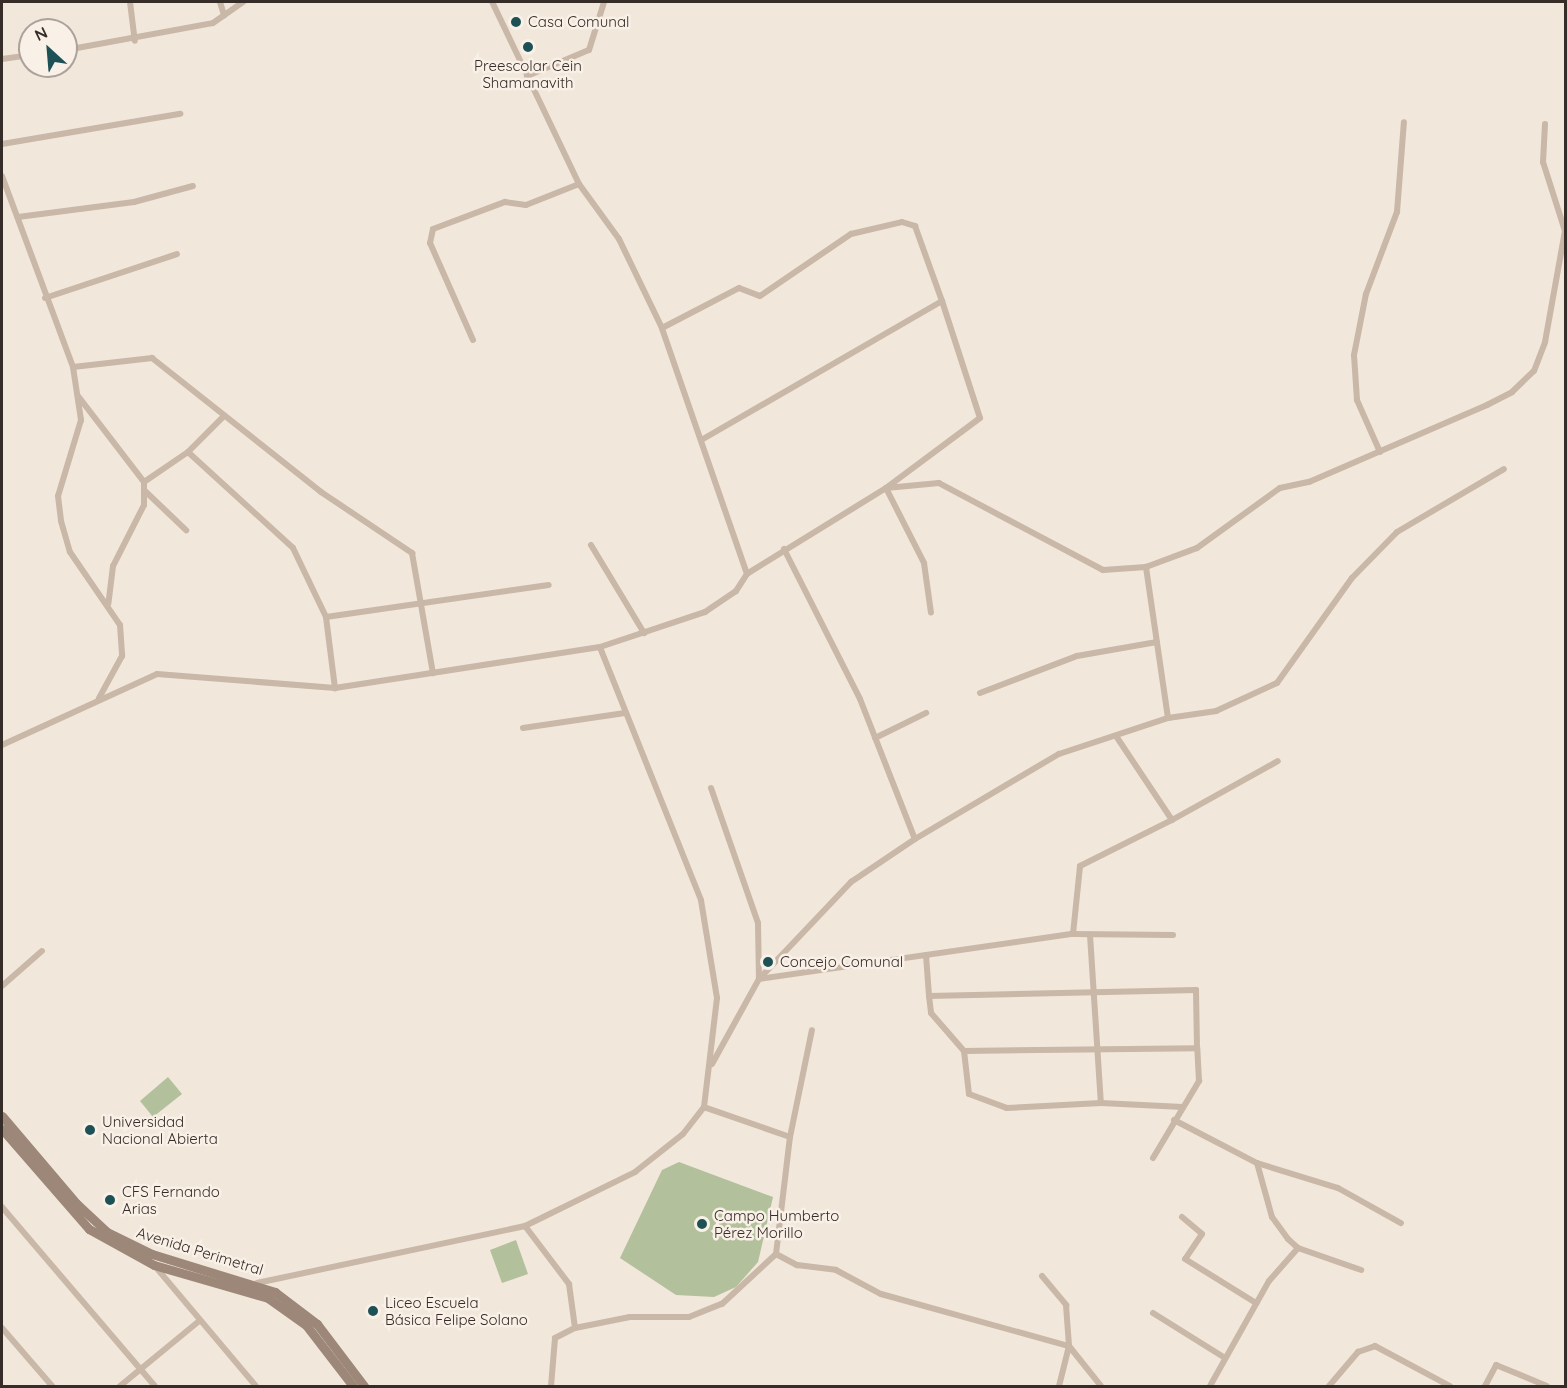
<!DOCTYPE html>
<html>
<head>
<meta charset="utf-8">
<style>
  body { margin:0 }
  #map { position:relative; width:1567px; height:1388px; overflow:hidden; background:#f1e7db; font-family:Quicksand,sans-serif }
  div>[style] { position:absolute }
  .green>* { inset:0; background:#b3c09c }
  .minor>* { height:6px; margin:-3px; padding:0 3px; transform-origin:3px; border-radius:3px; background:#c9b7a7 }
  .secondary>* { height:9px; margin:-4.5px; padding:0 4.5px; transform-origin:4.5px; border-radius:4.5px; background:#9c8779 }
  .dots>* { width:16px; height:16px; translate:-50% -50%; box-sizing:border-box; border:3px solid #f9f1e7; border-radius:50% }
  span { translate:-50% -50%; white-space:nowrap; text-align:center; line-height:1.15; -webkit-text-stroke:5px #f9f1e7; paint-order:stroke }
  .poi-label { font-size:15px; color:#362c28 }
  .left { translate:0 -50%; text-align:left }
  .street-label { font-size:15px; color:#362c28 }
  .frame { position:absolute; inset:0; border:3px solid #362c28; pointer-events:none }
  .north { position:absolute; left:18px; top:18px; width:60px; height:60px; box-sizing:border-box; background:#f9f1e7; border:2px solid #aba29b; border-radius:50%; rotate:334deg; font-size:16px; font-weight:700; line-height:24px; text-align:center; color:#362c28 }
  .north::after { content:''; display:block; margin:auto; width:21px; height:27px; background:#1e5156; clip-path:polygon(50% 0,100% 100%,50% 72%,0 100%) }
</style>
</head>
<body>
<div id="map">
  <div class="green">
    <i style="clip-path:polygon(168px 1077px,182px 1094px,153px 1117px,140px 1101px)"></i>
    <i style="clip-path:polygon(679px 1162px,773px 1197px,758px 1262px,736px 1287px,714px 1297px,676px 1295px,620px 1258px,662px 1170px)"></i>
    <i style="clip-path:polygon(516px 1240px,528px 1274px,502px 1283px,490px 1250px)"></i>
  </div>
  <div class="minor">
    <i style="left:130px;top:2px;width:39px;rotate:83deg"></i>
    <i style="left:220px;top:2px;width:14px;rotate:73deg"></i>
    <i style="left:66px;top:50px;width:149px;rotate:-10.4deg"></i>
    <i style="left:213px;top:23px;width:37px;rotate:-35deg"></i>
    <i style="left:2px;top:59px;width:28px;rotate:-8deg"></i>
    <i style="left:527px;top:76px;width:67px;rotate:-22.8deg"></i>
    <i style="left:589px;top:50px;width:50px;rotate:-72.6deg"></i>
    <i style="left:2px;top:144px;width:181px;rotate:-9.6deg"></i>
    <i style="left:2px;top:176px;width:204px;rotate:69.6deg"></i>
    <i style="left:73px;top:367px;width:54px;rotate:81.4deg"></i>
    <i style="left:81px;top:420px;width:79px;rotate:106.8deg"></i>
    <i style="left:58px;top:496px;width:25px;rotate:83deg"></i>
    <i style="left:61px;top:521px;width:32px;rotate:74deg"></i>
    <i style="left:70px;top:552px;width:88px;rotate:55.6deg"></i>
    <i style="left:120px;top:625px;width:31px;rotate:86deg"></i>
    <i style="left:122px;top:656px;width:48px;rotate:118.7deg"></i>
    <i style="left:18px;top:217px;width:117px;rotate:-7.4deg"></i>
    <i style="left:134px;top:202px;width:61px;rotate:-15.2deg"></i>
    <i style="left:45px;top:298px;width:139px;rotate:-18.4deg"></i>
    <i style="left:662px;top:328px;width:87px;rotate:-27.5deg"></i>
    <i style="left:739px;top:288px;width:22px;rotate:21deg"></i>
    <i style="left:760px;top:296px;width:110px;rotate:-34.3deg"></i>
    <i style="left:851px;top:234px;width:52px;rotate:-13.2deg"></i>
    <i style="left:902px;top:222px;width:14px;rotate:17deg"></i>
    <i style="left:915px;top:226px;width:80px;rotate:70.2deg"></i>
    <i style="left:473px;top:340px;width:106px;rotate:-113.9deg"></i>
    <i style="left:430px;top:243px;width:14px;rotate:-78deg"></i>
    <i style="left:433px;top:229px;width:77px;rotate:-20.6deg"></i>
    <i style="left:505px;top:202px;width:21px;rotate:8deg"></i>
    <i style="left:526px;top:205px;width:57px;rotate:-21.6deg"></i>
    <i style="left:73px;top:367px;width:80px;rotate:-6.5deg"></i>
    <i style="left:152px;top:358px;width:216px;rotate:38.4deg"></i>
    <i style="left:321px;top:492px;width:110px;rotate:33.8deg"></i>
    <i style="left:412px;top:553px;width:122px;rotate:80.1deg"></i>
    <i style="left:78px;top:396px;width:108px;rotate:52.5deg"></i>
    <i style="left:144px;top:482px;width:23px;rotate:90deg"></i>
    <i style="left:144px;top:505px;width:68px;rotate:116.9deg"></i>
    <i style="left:113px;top:566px;width:38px;rotate:97deg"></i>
    <i style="left:703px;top:439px;width:276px;rotate:-30deg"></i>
    <i style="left:942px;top:301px;width:123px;rotate:72deg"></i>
    <i style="left:980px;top:418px;width:117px;rotate:143.3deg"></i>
    <i style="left:886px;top:488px;width:163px;rotate:148.3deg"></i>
    <i style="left:188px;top:452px;width:142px;rotate:42.4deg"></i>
    <i style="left:293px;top:548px;width:76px;rotate:64.4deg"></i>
    <i style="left:326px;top:617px;width:72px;rotate:82.8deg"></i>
    <i style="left:1380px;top:452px;width:57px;rotate:-113.9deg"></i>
    <i style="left:1357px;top:400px;width:45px;rotate:-93.8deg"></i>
    <i style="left:1354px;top:355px;width:62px;rotate:-78.9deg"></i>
    <i style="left:1366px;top:294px;width:88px;rotate:-69.3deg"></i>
    <i style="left:1397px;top:212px;width:90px;rotate:-85.6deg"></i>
    <i style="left:144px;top:482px;width:53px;rotate:-34.3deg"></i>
    <i style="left:188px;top:452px;width:51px;rotate:-45deg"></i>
    <i style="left:145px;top:491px;width:57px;rotate:43.6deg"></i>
    <i style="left:591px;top:545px;width:103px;rotate:58.9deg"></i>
    <i style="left:784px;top:549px;width:168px;rotate:63.1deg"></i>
    <i style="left:860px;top:699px;width:150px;rotate:68.6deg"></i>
    <i style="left:1146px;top:567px;width:54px;rotate:-20.4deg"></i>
    <i style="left:1197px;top:548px;width:102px;rotate:-35.9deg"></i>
    <i style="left:1280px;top:488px;width:30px;rotate:-12deg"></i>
    <i style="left:1309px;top:482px;width:194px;rotate:-23.4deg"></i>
    <i style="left:1487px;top:405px;width:28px;rotate:-27deg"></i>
    <i style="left:1512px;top:392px;width:30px;rotate:-44deg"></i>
    <i style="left:1534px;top:371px;width:31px;rotate:-69deg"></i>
    <i style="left:1545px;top:342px;width:113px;rotate:-79.8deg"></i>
    <i style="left:1565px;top:231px;width:72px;rotate:-107.7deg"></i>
    <i style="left:1543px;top:162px;width:38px;rotate:-87deg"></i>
    <i style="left:326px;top:617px;width:225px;rotate:-8.2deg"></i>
    <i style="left:980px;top:693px;width:104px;rotate:-20.9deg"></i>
    <i style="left:1077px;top:656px;width:81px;rotate:-9.9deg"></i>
    <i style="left:1168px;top:718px;width:49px;rotate:-8.3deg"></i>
    <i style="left:1216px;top:711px;width:67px;rotate:-24.7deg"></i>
    <i style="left:1277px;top:683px;width:129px;rotate:-54.5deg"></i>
    <i style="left:1352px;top:578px;width:64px;rotate:-45.6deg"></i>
    <i style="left:1397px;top:532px;width:124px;rotate:-30.5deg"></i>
    <i style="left:523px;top:728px;width:103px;rotate:-8.4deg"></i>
    <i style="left:1116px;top:736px;width:101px;rotate:56.3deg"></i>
    <i style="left:1172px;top:820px;width:121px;rotate:-29.1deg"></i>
    <i style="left:875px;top:738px;width:57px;rotate:-26.1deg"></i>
    <i style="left:2px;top:745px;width:170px;rotate:-24.6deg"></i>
    <i style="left:157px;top:674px;width:179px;rotate:4.5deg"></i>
    <i style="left:335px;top:688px;width:268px;rotate:-8.8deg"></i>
    <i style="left:600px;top:647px;width:111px;rotate:-18.4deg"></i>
    <i style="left:705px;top:612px;width:37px;rotate:-34deg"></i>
    <i style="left:736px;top:591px;width:20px;rotate:-57deg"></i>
    <i style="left:747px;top:574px;width:260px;rotate:-109.1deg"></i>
    <i style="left:662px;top:328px;width:99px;rotate:-115.8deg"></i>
    <i style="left:619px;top:239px;width:68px;rotate:-126deg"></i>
    <i style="left:579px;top:184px;width:202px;rotate:-115.5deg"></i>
    <i style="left:711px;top:788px;width:143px;rotate:70.8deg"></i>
    <i style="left:758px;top:923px;width:56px;rotate:89deg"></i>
    <i style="left:759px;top:979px;width:134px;rotate:-46.5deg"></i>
    <i style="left:851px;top:882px;width:77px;rotate:-33.9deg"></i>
    <i style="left:915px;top:839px;width:167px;rotate:-30.6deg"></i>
    <i style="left:1059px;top:754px;width:115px;rotate:-18.3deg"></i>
    <i style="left:1168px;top:718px;width:153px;rotate:-98.3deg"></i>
    <i style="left:1146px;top:567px;width:43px;rotate:176deg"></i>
    <i style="left:1103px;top:570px;width:186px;rotate:-152.1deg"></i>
    <i style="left:939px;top:483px;width:53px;rotate:174.6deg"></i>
    <i style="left:886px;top:488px;width:84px;rotate:63.1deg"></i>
    <i style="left:924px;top:563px;width:50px;rotate:82deg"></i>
    <i style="left:1073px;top:934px;width:100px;rotate:0.6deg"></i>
    <i style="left:1090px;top:935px;width:168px;rotate:86.3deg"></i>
    <i style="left:926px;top:955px;width:41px;rotate:85.8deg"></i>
    <i style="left:929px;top:996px;width:17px;rotate:83deg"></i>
    <i style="left:931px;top:1013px;width:50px;rotate:49deg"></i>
    <i style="left:964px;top:1051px;width:233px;rotate:-0.7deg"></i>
    <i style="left:1197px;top:1048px;width:58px;rotate:-91deg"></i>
    <i style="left:1196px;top:990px;width:267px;rotate:178.7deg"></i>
    <i style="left:2px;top:986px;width:53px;rotate:-41.2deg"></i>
    <i style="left:964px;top:1051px;width:43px;rotate:83.4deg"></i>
    <i style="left:969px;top:1094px;width:40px;rotate:20.2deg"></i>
    <i style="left:1007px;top:1108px;width:94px;rotate:-3deg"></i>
    <i style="left:1101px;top:1103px;width:82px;rotate:2.8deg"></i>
    <i style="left:712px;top:1064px;width:97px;rotate:-61.1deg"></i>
    <i style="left:759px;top:979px;width:317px;rotate:-8.2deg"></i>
    <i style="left:1073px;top:934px;width:68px;rotate:-84.1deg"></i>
    <i style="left:1080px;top:866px;width:103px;rotate:-26.6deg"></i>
    <i style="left:1174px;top:1120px;width:93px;rotate:27.4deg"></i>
    <i style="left:1257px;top:1163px;width:85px;rotate:17.2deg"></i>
    <i style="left:1338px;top:1188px;width:72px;rotate:29.1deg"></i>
    <i style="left:790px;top:1137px;width:109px;rotate:-78.4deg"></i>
    <i style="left:1153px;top:1158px;width:90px;rotate:-59.1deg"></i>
    <i style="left:1199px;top:1081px;width:33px;rotate:-93deg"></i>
    <i style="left:1257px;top:1163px;width:56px;rotate:74.5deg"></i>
    <i style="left:1272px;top:1217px;width:27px;rotate:54deg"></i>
    <i style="left:1288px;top:1239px;width:13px;rotate:42deg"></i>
    <i style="left:1298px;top:1248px;width:67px;rotate:19.2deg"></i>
    <i style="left:2px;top:1207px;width:235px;rotate:49.5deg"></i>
    <i style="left:1182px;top:1217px;width:26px;rotate:40deg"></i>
    <i style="left:1202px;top:1234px;width:30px;rotate:124deg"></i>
    <i style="left:1185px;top:1259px;width:84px;rotate:31.8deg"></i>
    <i style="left:525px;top:1226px;width:73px;rotate:52.8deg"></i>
    <i style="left:569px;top:1284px;width:44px;rotate:82.2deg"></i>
    <i style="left:575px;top:1328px;width:56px;rotate:-11.3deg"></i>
    <i style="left:630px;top:1317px;width:59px"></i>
    <i style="left:689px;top:1317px;width:35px;rotate:-22deg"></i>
    <i style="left:722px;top:1304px;width:74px;rotate:-42.8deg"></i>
    <i style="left:776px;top:1254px;width:118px;rotate:-83.2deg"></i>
    <i style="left:790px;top:1137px;width:91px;rotate:-160.8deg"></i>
    <i style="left:776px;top:1254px;width:24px;rotate:28deg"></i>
    <i style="left:797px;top:1265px;width:39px;rotate:7deg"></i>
    <i style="left:836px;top:1270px;width:51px;rotate:28.1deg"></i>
    <i style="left:881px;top:1294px;width:195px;rotate:15.5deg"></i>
    <i style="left:1069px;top:1346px;width:41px;rotate:104deg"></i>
    <i style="left:154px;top:1265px;width:158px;rotate:49.9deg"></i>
    <i style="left:1042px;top:1276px;width:38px;rotate:50deg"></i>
    <i style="left:1066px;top:1305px;width:41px;rotate:85.8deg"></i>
    <i style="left:1069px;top:1346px;width:51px;rotate:51.3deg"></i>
    <i style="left:257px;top:1283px;width:274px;rotate:-12deg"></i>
    <i style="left:525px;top:1226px;width:123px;rotate:-26.1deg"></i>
    <i style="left:635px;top:1172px;width:61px;rotate:-38.4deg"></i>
    <i style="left:683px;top:1134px;width:34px;rotate:-52deg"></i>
    <i style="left:704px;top:1107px;width:110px;rotate:-83.2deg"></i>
    <i style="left:717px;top:998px;width:99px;rotate:-99.3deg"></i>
    <i style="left:701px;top:900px;width:272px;rotate:-111.8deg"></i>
    <i style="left:1153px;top:1313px;width:85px;rotate:32deg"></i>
    <i style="left:2px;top:1328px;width:77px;rotate:49.2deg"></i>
    <i style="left:120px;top:1386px;width:102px;rotate:-39.4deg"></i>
    <i style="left:551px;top:1386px;width:48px;rotate:-85.2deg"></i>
    <i style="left:555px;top:1338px;width:22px;rotate:-27deg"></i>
    <i style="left:1210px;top:1386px;width:120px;rotate:-60.7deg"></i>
    <i style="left:1269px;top:1281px;width:44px;rotate:-48.7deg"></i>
    <i style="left:1329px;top:1386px;width:45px;rotate:-49.5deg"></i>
    <i style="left:1358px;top:1352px;width:18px;rotate:-19deg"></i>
    <i style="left:1375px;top:1346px;width:85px;rotate:28.1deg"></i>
    <i style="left:1485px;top:1386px;width:24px;rotate:-62deg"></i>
    <i style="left:1496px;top:1365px;width:55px;rotate:22.4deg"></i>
  </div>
  <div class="secondary">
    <i style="left:2px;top:1116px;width:116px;rotate:49.6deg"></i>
    <i style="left:77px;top:1204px;width:41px;rotate:43deg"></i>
    <i style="left:107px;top:1232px;width:50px;rotate:26.1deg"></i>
    <i style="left:152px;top:1254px;width:129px;rotate:17.2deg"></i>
    <i style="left:275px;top:1292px;width:53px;rotate:37.3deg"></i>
    <i style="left:317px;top:1324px;width:78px;rotate:52.8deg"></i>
    <i style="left:2px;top:1129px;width:133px;rotate:49deg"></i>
    <i style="left:89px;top:1229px;width:74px;rotate:29deg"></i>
    <i style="left:154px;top:1265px;width:119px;rotate:16.1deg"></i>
    <i style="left:268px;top:1298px;width:47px;rotate:35.4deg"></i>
    <i style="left:306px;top:1325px;width:77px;rotate:52.4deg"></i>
  </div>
  <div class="dots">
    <i style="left:516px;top:22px;background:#1e5156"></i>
    <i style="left:528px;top:47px;background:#1e5156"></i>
    <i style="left:768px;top:962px;background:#1e5156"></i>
    <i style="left:90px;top:1130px;background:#1e5156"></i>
    <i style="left:110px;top:1200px;background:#1e5156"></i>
    <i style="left:702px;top:1224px;background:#1e5156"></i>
    <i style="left:373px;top:1311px;background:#1e5156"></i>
  </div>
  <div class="poi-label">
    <span class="left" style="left:528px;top:22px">Casa Comunal</span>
    <span style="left:528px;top:74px">Preescolar Cein<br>Shamanavith</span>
    <span class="left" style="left:780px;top:962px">Concejo Comunal</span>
    <span class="left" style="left:102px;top:1130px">Universidad<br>Nacional Abierta</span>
    <span class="left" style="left:122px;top:1200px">CFS Fernando<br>Arias</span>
    <span class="left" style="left:714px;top:1224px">Campo Humberto<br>Pérez Morillo</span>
    <span class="left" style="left:385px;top:1311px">Liceo Escuela<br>Básica Felipe Solano</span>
  </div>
  <div class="street-label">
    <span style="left:200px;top:1251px;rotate:17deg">Avenida Perimetral</span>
  </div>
  <div class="frame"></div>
  <div class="north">N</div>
</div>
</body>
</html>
